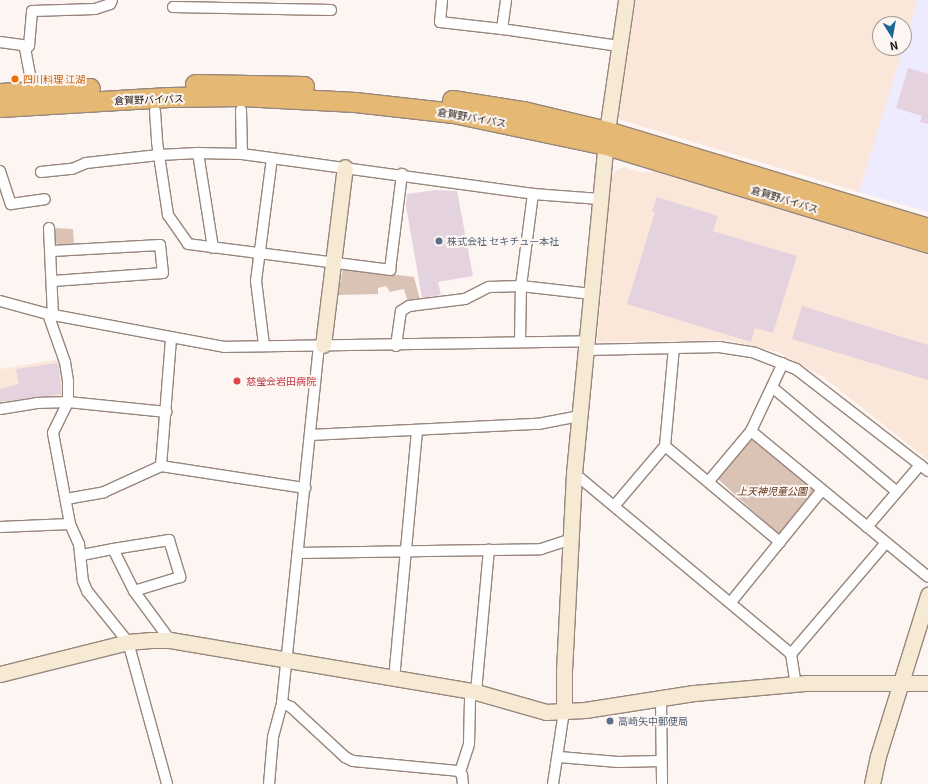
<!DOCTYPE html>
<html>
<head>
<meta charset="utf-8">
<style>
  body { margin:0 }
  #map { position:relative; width:928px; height:784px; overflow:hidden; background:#fdf5f1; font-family:Georgia,"Noto Sans JP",serif }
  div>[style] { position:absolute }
  .commercial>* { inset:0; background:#edebfd }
  .built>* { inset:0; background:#fbe6da }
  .green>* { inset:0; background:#dac2b4 }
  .building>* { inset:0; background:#e4d3df }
  .roads { filter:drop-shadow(1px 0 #97867c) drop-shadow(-1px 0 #97867c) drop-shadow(0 1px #97867c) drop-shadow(0 -1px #97867c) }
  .street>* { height:10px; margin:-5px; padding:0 5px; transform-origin:5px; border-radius:5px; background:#fff }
  .secondary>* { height:15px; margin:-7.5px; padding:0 7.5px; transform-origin:7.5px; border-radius:7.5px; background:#f7ead5 }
  .highway>* { height:19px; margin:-9.5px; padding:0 9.5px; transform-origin:9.5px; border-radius:9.5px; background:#e5b974 }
  .dots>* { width:11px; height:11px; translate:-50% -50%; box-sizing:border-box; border:2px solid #fdf5f1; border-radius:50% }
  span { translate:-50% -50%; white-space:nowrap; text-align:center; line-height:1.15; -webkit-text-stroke:4px #fdf5f1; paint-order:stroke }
  .food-label { font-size:10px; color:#c56008 }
  .left { translate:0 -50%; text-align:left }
  .street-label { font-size:10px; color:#19130f }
  .service-label { font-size:10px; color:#4e5e75 }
  .health-label { font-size:10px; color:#be3a42 }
  .park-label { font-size:10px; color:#5e3417; font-style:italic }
  .north { position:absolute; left:872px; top:16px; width:40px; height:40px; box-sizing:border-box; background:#fdf5f1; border:1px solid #a29b97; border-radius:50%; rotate:169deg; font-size:11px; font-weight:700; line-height:16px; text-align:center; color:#19130f }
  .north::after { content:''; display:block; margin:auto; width:14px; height:18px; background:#196699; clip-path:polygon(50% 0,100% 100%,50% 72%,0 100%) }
</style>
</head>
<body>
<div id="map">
  <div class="commercial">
    <i style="clip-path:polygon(917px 0,928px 0,928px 212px,859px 192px)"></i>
  </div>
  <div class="built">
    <i style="clip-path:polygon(636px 0,917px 0,904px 44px,904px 24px,880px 24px,880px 48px,903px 48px,859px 192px,618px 119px)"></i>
    <i style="clip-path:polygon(623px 167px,644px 173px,654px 171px,928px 255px,928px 460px,822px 376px,778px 352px,726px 340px,597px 342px,611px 175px)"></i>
    <i style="clip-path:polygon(61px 359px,64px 398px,0 406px,0 369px)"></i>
  </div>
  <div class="green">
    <i style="clip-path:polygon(54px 228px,73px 229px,74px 246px,61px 246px,55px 242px)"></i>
    <i style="clip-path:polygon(343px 268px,414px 277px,420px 300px,408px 302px,404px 289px,390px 292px,386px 286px,378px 288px,378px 294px,338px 295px)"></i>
    <i style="clip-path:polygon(749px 438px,754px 438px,815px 489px,815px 493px,782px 532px,778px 534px,717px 478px)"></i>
  </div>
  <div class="building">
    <i style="clip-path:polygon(908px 68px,928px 74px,928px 124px,920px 122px,922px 116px,896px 108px)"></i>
    <i style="clip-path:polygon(436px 190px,457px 191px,473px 276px,438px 282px,441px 295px,422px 298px,406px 206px,407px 194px)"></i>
    <i style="clip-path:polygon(657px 197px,718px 216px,713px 231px,797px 256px,773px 333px,755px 328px,751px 342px,627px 304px,655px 212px,652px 211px)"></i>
    <i style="clip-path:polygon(802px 306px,928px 345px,928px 380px,792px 339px)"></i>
    <i style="clip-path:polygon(58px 363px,62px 394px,0 402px,0 389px,19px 384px,16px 369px)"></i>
  </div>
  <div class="roads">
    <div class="street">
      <i style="left:442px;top:0;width:22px;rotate:95deg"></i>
      <i style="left:440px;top:22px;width:62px;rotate:6.4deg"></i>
      <i style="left:502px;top:29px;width:29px;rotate:-82deg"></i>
      <i style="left:173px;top:7px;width:158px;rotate:1.1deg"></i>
      <i style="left:502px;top:29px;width:118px;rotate:8.3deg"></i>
      <i style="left:0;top:42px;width:22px;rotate:8deg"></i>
      <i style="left:22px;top:45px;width:4px;rotate:45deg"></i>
      <i style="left:25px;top:48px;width:44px;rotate:79.5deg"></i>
      <i style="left:25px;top:48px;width:4px;rotate:-27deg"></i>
      <i style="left:29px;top:46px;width:35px;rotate:-85deg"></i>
      <i style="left:32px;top:11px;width:63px;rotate:-1.8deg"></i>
      <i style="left:95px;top:9px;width:16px;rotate:-18deg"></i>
      <i style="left:110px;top:4px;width:4px;rotate:-63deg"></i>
      <i style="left:241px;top:110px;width:44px;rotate:88.7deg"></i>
      <i style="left:155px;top:111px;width:31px;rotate:86deg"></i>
      <i style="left:157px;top:142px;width:74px;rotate:81.4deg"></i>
      <i style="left:168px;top:215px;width:35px;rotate:55deg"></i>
      <i style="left:188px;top:244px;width:204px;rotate:7.3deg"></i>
      <i style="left:390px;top:270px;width:97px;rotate:-82.9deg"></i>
      <i style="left:198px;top:153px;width:96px;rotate:81deg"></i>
      <i style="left:0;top:171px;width:35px;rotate:72deg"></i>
      <i style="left:11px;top:204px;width:34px;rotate:-8deg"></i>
      <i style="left:41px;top:172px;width:31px;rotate:-6deg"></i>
      <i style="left:72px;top:169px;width:15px;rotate:-23deg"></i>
      <i style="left:86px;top:163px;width:73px;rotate:-6.3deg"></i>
      <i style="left:159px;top:155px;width:39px;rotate:-3deg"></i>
      <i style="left:198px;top:153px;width:44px;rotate:1.3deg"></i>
      <i style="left:242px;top:154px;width:294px;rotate:7.8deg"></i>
      <i style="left:533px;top:194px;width:67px;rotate:4.3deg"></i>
      <i style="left:49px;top:228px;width:87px;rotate:87.4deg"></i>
      <i style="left:52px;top:251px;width:108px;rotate:-3.2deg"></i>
      <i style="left:160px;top:245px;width:28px;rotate:84deg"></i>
      <i style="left:163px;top:273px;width:110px;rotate:175.8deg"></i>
      <i style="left:0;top:301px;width:50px;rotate:15.2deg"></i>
      <i style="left:48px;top:314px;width:179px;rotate:10.6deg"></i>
      <i style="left:224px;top:347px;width:364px;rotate:-0.9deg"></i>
      <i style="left:48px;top:314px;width:51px;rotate:70.5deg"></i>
      <i style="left:65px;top:362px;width:20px;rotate:81deg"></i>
      <i style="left:68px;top:382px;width:20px;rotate:90deg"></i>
      <i style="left:68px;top:402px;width:34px;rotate:116deg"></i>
      <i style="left:53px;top:433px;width:93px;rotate:79.4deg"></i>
      <i style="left:520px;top:341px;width:55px;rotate:-89deg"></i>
      <i style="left:521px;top:286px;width:93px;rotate:-82.6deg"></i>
      <i style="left:264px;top:345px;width:64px;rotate:-97.1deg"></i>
      <i style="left:256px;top:281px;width:124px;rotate:-82.6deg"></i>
      <i style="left:396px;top:346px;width:35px;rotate:-82deg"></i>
      <i style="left:401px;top:311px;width:9px;rotate:-32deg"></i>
      <i style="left:409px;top:306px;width:56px;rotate:-7.1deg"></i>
      <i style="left:465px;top:299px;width:27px;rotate:-27deg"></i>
      <i style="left:489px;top:287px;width:32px;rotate:-2deg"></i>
      <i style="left:521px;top:286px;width:71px;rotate:6.4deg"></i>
      <i style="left:587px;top:350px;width:132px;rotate:-1.3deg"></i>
      <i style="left:719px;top:347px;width:36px;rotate:9deg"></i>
      <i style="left:755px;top:353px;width:44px;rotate:21.3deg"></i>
      <i style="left:796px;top:369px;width:167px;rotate:37.7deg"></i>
      <i style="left:772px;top:387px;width:163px;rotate:40deg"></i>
      <i style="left:0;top:409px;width:36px;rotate:-9deg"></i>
      <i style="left:36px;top:403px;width:32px;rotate:-2deg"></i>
      <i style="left:68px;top:402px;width:99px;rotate:5.8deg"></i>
      <i style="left:751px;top:431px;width:229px;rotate:39.5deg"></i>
      <i style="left:310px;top:435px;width:228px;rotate:-2.8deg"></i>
      <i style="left:538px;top:424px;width:43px;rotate:-10.8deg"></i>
      <i style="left:665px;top:446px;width:150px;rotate:39.9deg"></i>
      <i style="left:161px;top:466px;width:128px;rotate:-85.5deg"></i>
      <i style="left:574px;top:473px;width:283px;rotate:39.8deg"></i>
      <i style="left:791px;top:654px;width:30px;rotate:81deg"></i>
      <i style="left:709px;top:481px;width:65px;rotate:-50deg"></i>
      <i style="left:751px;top:431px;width:75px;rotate:-64.8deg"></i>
      <i style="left:66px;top:499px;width:39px;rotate:-10deg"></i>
      <i style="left:104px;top:492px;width:63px;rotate:-24.5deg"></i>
      <i style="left:161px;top:466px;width:146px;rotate:8.7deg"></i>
      <i style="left:615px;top:505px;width:77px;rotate:-49.7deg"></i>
      <i style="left:665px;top:446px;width:98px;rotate:-84.8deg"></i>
      <i style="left:0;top:527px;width:70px;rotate:-2.5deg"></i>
      <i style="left:70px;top:524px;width:22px;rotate:66deg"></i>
      <i style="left:79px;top:544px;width:37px;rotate:84deg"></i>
      <i style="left:83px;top:581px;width:11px;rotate:68deg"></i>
      <i style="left:87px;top:591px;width:65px;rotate:51.2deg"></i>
      <i style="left:128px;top:642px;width:147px;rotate:74.6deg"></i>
      <i style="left:867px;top:527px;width:82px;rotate:-49.5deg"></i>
      <i style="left:113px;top:549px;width:57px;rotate:-9.1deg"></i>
      <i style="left:169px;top:540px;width:39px;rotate:73deg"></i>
      <i style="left:180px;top:577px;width:48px;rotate:163.1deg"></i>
      <i style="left:298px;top:553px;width:243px;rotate:-0.9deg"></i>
      <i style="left:541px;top:549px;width:29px;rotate:-18deg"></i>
      <i style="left:82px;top:555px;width:32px;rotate:-11deg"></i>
      <i style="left:113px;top:549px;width:47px;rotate:63.4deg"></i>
      <i style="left:134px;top:591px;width:61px;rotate:53.7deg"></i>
      <i style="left:731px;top:602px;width:144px;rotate:-50.9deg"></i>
      <i style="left:791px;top:654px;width:145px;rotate:-49.5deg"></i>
      <i style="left:394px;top:679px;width:249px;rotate:-84.7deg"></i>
      <i style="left:661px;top:699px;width:85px;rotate:89.3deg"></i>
      <i style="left:282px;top:703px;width:10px;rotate:24deg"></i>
      <i style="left:291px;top:707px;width:74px;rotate:42.8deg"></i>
      <i style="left:345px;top:757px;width:9px;rotate:27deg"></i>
      <i style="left:353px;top:761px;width:105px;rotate:5.4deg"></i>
      <i style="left:458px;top:771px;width:6px;rotate:45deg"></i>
      <i style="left:462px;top:775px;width:9px;rotate:84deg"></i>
      <i style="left:559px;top:757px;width:59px;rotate:4.8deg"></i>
      <i style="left:618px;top:762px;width:43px;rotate:-1.3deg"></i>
      <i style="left:460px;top:772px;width:29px;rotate:-72deg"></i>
      <i style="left:469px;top:744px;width:45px;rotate:-88.7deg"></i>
      <i style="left:470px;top:699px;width:9px;rotate:-49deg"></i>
      <i style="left:476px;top:692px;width:143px;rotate:-84.8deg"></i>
      <i style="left:269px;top:784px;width:47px;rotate:-85.1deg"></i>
      <i style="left:273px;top:737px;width:35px;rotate:-75deg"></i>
      <i style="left:282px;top:703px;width:359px;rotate:-84.1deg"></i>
      <i style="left:553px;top:784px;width:74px;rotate:-81.4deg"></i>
    </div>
    <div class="secondary">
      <i style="left:323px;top:345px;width:179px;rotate:-83deg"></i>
      <i style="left:0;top:674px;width:132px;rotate:-14deg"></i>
      <i style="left:128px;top:642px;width:23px;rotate:-5deg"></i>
      <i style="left:151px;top:640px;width:19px"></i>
      <i style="left:170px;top:640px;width:310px;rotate:9.6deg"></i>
      <i style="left:476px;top:692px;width:73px;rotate:15.9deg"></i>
      <i style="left:546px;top:712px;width:39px;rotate:-3deg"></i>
      <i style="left:585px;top:710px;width:110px;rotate:-8.9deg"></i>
      <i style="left:694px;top:693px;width:111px;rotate:-5.1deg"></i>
      <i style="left:805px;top:683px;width:123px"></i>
      <i style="left:564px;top:711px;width:40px;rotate:-90deg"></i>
      <i style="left:564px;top:671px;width:198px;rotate:-87.1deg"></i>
      <i style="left:574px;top:473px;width:344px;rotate:-84.5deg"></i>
      <i style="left:607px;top:131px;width:132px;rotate:-81.7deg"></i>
      <i style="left:872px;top:784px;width:29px;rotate:-78deg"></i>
      <i style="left:878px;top:756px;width:169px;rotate:-72.7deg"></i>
    </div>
    <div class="highway">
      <i style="left:195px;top:84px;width:109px;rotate:1.1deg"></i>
      <i style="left:0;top:93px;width:90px;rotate:-3.2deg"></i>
      <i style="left:452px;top:100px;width:72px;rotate:8.8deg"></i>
      <i style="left:523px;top:111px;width:86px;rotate:13.4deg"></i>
      <i style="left:607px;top:131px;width:335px;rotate:16.8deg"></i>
      <i style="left:0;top:107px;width:169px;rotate:-3.4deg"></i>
      <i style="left:169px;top:97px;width:72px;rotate:-0.8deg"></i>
      <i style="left:241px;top:96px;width:114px;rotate:3deg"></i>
      <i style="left:355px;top:102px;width:99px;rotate:6.4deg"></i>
      <i style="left:453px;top:113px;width:156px;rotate:11.8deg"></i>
      <i style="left:606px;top:145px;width:337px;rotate:16.9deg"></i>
    </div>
  </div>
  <div class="dots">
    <i style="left:15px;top:79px;background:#e8710a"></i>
    <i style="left:439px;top:241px;background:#5c6f8a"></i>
    <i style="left:237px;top:381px;background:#e0444e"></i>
    <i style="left:610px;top:721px;background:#5c6f8a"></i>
  </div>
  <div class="food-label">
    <span class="left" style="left:23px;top:79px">四川料理 江湖</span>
  </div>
  <div class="street-label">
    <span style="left:149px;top:99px;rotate:-2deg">倉賀野バイパス</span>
    <span style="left:472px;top:117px;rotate:10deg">倉賀野バイパス</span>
    <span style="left:785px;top:199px;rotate:17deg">倉賀野バイパス</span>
  </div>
  <div class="service-label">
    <span class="left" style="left:447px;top:241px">株式会社 セキチュー本社</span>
    <span class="left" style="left:618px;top:721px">高崎矢中郵便局</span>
  </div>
  <div class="health-label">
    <span class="left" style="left:246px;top:381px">慈瑩会岩田病院</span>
  </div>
  <div class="park-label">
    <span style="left:772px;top:491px">上天神児童公園</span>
  </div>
  <div class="north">N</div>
</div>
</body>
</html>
